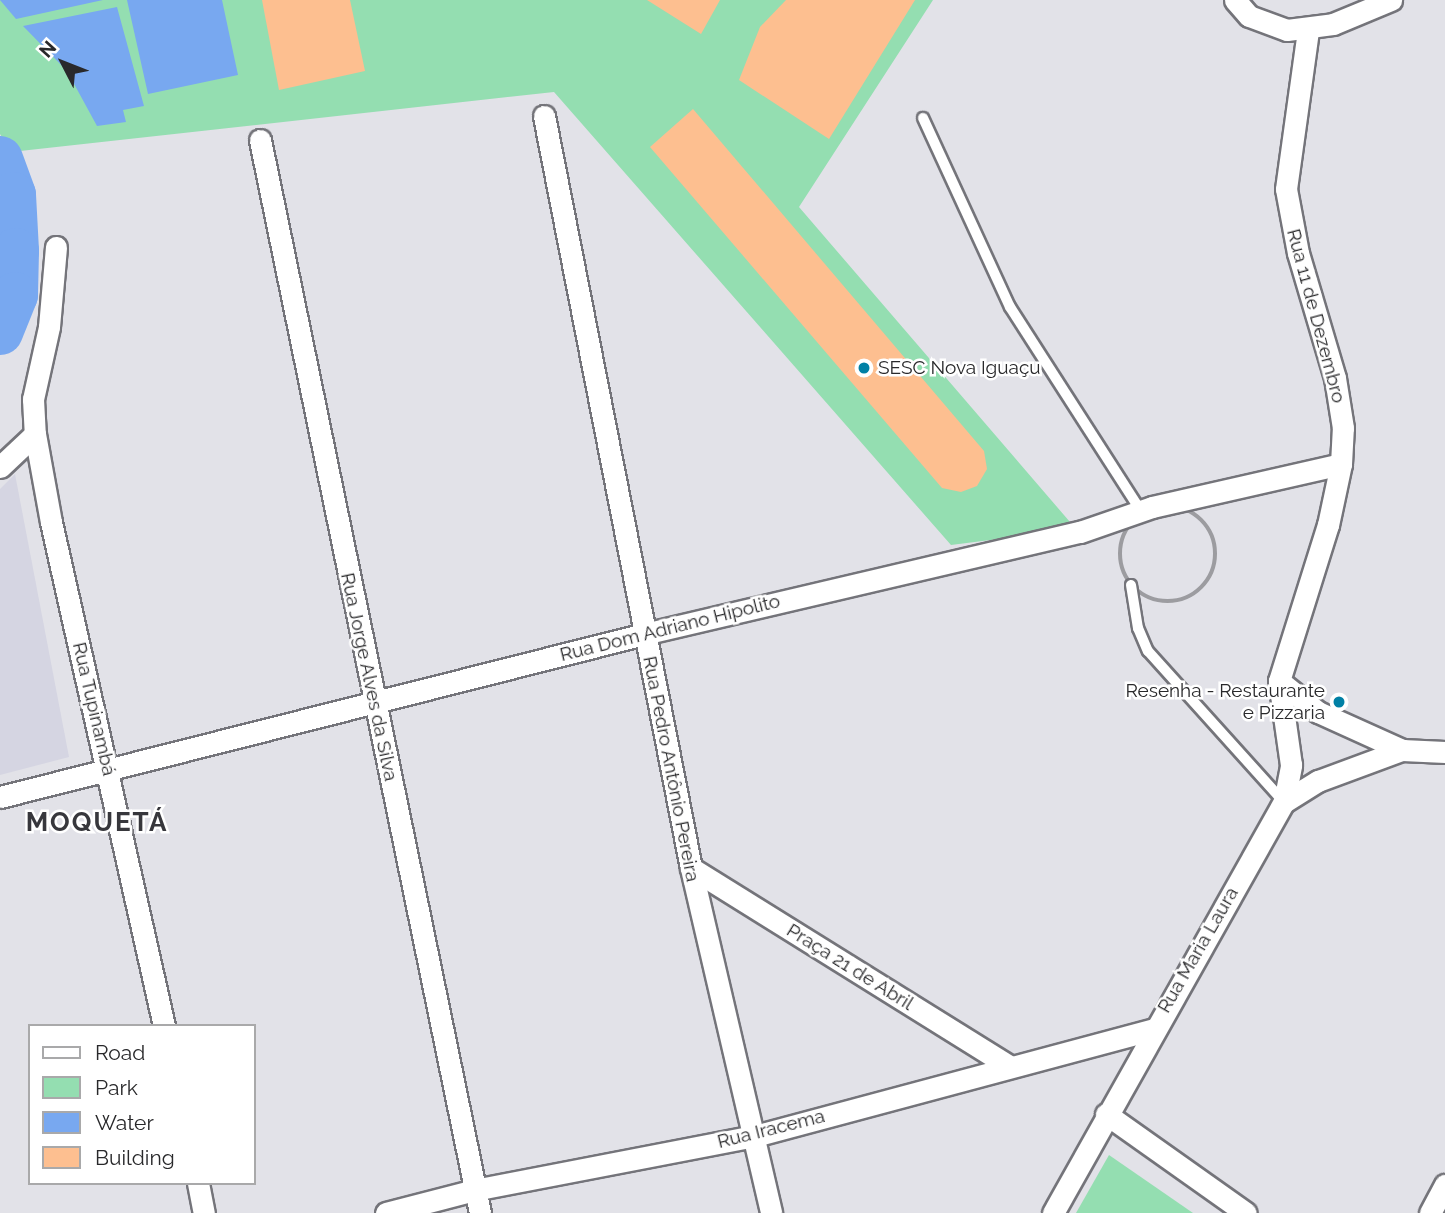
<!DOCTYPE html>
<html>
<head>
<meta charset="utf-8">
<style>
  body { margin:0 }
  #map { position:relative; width:1445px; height:1213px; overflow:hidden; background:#e2e2e8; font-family:Raleway,sans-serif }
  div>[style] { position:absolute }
  .built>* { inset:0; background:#d5d5e2 }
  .green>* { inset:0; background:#94deb1 }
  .water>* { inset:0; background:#78a8f0 }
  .river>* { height:46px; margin:-23px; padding:0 23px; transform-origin:23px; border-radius:23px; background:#78a8f0 }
  .building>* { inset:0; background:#fdbf90 }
  .path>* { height:4.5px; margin-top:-2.25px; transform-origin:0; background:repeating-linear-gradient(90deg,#9c9ca0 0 7px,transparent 0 10.5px) }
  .path>.ring { margin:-2.25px; padding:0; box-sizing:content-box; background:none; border:4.5px solid #9c9ca0; border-radius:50% }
  .roads { filter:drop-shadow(2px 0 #74747a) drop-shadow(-2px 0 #74747a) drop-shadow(0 2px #74747a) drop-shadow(0 -2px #74747a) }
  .service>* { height:10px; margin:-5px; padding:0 5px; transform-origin:5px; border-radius:5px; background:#fff }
  .minor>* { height:21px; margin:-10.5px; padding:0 10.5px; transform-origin:10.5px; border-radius:10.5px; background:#fff }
  .dots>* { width:19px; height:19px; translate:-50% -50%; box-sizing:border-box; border:4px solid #fff; border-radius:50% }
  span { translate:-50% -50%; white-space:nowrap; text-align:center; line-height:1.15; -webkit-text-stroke:5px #fff; paint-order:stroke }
  .street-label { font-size:19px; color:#29292b }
  .poi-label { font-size:19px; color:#29292b }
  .left { translate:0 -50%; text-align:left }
  .right { translate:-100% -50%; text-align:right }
  .district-label { font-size:26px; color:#37373c; font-weight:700; letter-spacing:2px }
  .legend { position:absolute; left:28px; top:1024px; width:228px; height:161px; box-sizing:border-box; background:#fff; border:2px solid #a9a9aa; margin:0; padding:9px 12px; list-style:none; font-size:21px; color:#29292b }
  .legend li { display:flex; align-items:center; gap:14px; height:35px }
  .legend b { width:35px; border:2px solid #a9a9aa }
  .north { position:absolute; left:28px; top:28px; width:70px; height:70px; -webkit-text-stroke:5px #fff; paint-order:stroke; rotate:312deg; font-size:19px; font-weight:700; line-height:28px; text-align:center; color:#29292b }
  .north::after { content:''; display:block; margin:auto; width:24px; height:32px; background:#29292b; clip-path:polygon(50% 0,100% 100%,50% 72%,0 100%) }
</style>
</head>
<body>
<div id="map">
  <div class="built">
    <i style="clip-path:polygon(15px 474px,69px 757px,0 775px,0 489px)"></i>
  </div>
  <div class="green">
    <i style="clip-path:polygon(0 0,933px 0,799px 207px,1076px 529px,951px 545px,554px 92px,11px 152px,0 134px)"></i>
    <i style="clip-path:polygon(1109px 1155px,1193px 1213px,1076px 1213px)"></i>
  </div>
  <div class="water">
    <i style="clip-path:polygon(0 0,103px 0,16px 19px)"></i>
    <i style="clip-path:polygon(127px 0,222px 0,238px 75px,148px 94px)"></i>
    <i style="clip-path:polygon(117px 7px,144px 106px,123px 110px,126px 122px,97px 126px,67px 71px,23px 26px)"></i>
  </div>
  <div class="river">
    <i style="left:0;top:159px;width:38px;rotate:70deg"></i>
    <i style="left:13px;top:195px;width:56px;rotate:86.9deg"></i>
    <i style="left:16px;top:251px;width:44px;rotate:91.3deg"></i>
    <i style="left:15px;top:295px;width:40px;rotate:112deg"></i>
  </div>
  <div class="building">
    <i style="clip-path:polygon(262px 0,350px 0,365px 71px,279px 90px)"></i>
    <i style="clip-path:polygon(647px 0,720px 0,701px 34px)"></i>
    <i style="clip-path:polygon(786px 0,915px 0,829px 139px,739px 80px,760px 27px)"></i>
    <i style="clip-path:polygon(693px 109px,984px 451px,987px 469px,977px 486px,961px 492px,942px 488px,650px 147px)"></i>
  </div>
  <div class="path">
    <i class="ring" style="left:1120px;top:506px;width:91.5px;height:91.5px"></i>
  </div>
  <div class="roads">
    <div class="service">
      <i style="left:923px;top:118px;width:208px;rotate:65.3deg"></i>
      <i style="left:1010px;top:307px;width:242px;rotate:57.3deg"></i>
      <i style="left:1131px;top:585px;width:44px;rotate:80.8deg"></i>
      <i style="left:1138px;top:628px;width:25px;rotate:67deg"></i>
      <i style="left:1148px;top:651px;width:203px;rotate:48deg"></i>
    </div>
    <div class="minor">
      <i style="left:1235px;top:0;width:21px;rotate:49deg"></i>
      <i style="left:1249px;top:16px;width:40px;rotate:20.2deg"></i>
      <i style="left:1287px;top:30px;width:46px;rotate:-7.4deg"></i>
      <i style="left:1333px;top:24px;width:63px;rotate:-22.5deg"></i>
      <i style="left:544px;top:116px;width:766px;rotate:78.94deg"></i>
      <i style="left:691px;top:868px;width:354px;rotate:76.9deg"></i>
      <i style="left:260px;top:140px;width:1095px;rotate:78.41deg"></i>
      <i style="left:56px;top:247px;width:80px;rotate:95deg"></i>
      <i style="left:49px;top:327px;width:74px;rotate:102.5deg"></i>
      <i style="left:33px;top:399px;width:35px;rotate:87deg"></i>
      <i style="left:35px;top:434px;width:89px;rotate:79.7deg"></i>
      <i style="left:51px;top:522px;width:517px;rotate:77.36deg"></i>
      <i style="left:0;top:467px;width:48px;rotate:-43.3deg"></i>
      <i style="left:1279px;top:681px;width:50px;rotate:38.5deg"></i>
      <i style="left:1318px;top:712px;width:92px;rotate:24.3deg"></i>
      <i style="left:1402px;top:750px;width:43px;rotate:2.7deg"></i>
      <i style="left:0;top:797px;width:664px;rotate:-14.2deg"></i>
      <i style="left:644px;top:634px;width:448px;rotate:-13.2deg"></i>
      <i style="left:1080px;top:532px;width:76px;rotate:-19.1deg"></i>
      <i style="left:1152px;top:507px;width:194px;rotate:-12.8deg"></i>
      <i style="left:1284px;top:802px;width:38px;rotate:-79deg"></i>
      <i style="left:1291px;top:765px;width:85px;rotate:-98.1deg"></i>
      <i style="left:1279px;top:681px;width:164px;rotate:-72.6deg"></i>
      <i style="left:1328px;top:525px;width:62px;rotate:-78deg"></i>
      <i style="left:1341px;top:464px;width:36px;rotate:-87deg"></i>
      <i style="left:1343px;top:428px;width:51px;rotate:-99.1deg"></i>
      <i style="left:1335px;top:378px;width:130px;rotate:-106.5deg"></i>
      <i style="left:1298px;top:253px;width:65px;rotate:-100.6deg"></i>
      <i style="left:1286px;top:189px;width:161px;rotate:-82.1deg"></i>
      <i style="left:691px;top:868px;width:375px;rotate:31.9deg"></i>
      <i style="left:1106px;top:1114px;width:171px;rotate:35.3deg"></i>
      <i style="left:198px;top:1183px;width:31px;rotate:79deg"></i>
      <i style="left:386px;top:1213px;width:91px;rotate:-14.6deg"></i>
      <i style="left:474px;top:1190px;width:286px;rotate:-10.9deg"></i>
      <i style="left:755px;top:1136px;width:412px;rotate:-15deg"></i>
      <i style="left:1053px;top:1213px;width:471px;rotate:-60.7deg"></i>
      <i style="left:1284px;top:802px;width:40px;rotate:-32deg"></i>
      <i style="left:1318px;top:781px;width:90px;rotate:-20.3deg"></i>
      <i style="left:1430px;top:1213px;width:32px;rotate:-62deg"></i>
    </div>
  </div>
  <div class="dots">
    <i style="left:864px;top:368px;background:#0080a5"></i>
    <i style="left:1339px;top:702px;background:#0080a5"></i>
  </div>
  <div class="street-label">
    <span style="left:1316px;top:316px;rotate:75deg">Rua 11 de Dezembro</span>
    <span style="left:670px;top:628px;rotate:-14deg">Rua Dom Adriano Hipolito</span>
    <span style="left:369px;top:677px;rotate:78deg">Rua Jorge Alves da Silva</span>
    <span style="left:94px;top:709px;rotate:77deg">Rua Tupinambá</span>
    <span style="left:671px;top:769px;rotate:79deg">Rua Pedro Antônio Pereira</span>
    <span style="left:1198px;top:950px;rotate:-60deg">Rua Maria Laura</span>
    <span style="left:850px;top:967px;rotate:32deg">Praça 21 de Abril</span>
    <span style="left:771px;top:1129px;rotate:-14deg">Rua Iracema</span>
  </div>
  <div class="poi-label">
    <span class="left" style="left:878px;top:368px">SESC Nova Iguaçu</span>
    <span class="right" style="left:1325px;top:702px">Resenha - Restaurante<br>e Pizzaria</span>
  </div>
  <div class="district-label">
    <span style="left:97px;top:823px">MOQUETÁ</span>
  </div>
  <ul class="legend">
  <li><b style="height:9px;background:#fff"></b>Road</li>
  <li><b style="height:19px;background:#94deb1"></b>Park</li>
  <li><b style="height:19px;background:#78a8f0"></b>Water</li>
  <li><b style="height:19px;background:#fdbf90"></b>Building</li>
  </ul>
  <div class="north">N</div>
</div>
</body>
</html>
